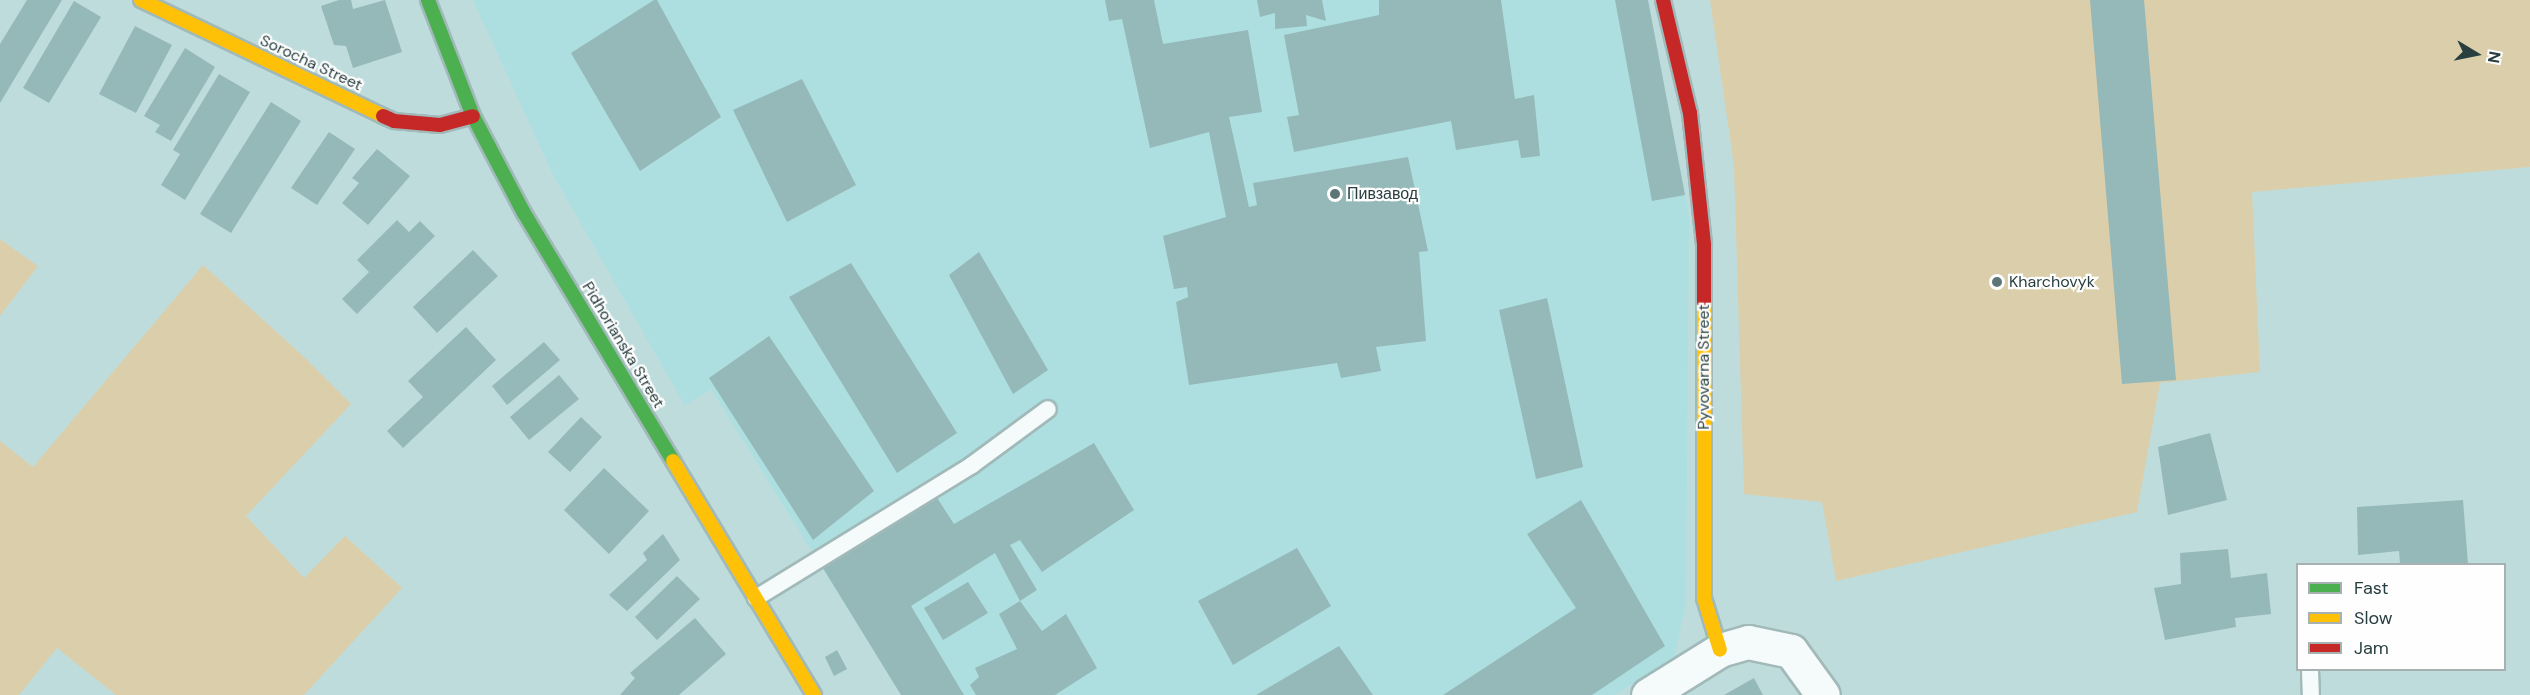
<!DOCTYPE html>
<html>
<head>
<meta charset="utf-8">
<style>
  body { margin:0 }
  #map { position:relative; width:2530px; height:695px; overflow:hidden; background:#bfdcdd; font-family:"DM Sans",sans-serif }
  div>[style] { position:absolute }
  .built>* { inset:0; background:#addfe0 }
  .green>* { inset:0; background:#dacfaa }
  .building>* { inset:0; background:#95b8b9 }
  .roads { filter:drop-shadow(2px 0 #a1b9b9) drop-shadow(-2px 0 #a1b9b9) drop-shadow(0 2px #a1b9b9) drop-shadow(0 -2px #a1b9b9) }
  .lane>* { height:16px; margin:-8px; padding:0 8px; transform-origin:8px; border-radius:8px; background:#f5fafa }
  .street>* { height:33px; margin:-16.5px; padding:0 16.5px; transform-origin:16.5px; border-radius:16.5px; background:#f5fafa }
  .fast>* { height:14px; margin:-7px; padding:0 7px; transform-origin:7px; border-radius:7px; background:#4caf50 }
  .slow>* { height:14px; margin:-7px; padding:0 7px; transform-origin:7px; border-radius:7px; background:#ffc107 }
  .jam>* { height:14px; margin:-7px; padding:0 7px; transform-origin:7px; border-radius:7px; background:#c62828 }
  .dots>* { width:16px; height:16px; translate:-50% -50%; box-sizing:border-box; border:3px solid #fefefe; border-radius:50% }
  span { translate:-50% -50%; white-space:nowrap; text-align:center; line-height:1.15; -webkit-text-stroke:4.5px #fefefe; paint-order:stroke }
  .street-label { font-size:16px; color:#283e3f }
  .poi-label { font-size:16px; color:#283e3f }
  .left { translate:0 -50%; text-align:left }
  .legend { position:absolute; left:2296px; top:563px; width:210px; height:108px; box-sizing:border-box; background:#fefefe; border:2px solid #a8b1b2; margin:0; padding:8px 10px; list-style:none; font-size:18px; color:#283e3f }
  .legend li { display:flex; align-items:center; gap:12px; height:30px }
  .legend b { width:30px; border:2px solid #a8b1b2 }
  .north { position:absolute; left:2446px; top:24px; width:60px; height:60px; -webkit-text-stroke:4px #fefefe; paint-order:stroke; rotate:100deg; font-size:16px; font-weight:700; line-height:24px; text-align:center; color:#283e3f }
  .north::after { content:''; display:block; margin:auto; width:21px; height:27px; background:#283e3f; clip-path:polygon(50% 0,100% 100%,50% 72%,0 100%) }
</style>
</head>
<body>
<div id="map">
  <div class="built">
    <i style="clip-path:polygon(473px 0,1648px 0,1689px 216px,1686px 604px,1674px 658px,1614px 695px,901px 695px,711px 389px,685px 406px,553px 175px)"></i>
  </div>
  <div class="green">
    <i style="clip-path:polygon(1710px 0,2530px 0,2530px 167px,2252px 192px,2260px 372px,2160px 383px,2137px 512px,1836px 581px,1822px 502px,1744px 494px,1734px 166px)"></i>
    <i style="clip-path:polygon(0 239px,38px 266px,0 316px)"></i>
    <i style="clip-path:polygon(203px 265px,303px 356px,351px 404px,246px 516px,304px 578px,345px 536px,402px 588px,304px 695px,116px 695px,57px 648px,19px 695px,0 695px,0 441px,33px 467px)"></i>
  </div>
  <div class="building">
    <i style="clip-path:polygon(27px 0,62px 0,0 103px,0 44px)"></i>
    <i style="clip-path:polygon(339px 0,351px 0,353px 9px,385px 0,402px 52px,353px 68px,346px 46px,334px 45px,321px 6px)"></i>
    <i style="clip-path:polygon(654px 0,657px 0,721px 117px,640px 171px,571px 53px)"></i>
    <i style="clip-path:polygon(1105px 0,1154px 0,1163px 44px,1248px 30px,1262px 112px,1229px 117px,1249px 207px,1257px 205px,1253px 183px,1408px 157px,1428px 251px,1419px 252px,1426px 341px,1376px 347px,1381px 371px,1341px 378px,1337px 363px,1189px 385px,1176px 302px,1188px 297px,1187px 287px,1174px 289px,1163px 236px,1226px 217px,1209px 132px,1150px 148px,1122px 19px,1109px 21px)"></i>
    <i style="clip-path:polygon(1257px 0,1322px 0,1326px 21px,1306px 15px,1307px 26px,1275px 29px,1275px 13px,1260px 17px)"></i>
    <i style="clip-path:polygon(1379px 0,1501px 0,1515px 99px,1534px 95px,1540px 156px,1521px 158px,1518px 140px,1456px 150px,1451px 121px,1294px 152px,1287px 117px,1299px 115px,1284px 35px,1379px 15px)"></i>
    <i style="clip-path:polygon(1615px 0,1648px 0,1685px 195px,1652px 201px)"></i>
    <i style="clip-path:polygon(2090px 0,2144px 0,2176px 380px,2122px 384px)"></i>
    <i style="clip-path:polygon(74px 1px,101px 17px,49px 103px,23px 88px)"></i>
    <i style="clip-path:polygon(135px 26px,172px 45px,136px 113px,99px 94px)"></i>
    <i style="clip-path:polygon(185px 48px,215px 67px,171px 141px,155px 132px,160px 125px,144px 116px)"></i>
    <i style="clip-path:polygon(219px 74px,250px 92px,185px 200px,161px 185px,180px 154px,173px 150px)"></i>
    <i style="clip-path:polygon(802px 79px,856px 185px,787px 222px,733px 110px)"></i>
    <i style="clip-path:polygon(271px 102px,301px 121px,231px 233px,200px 214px)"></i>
    <i style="clip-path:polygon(329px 132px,355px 149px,317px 205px,291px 188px)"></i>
    <i style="clip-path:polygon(377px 149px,410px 176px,368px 225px,342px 203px,359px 183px,352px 178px)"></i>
    <i style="clip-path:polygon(397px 220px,409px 232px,420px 221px,435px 236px,357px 314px,342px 299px,369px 272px,357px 260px)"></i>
    <i style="clip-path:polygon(473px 250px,498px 276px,437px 333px,413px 307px)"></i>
    <i style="clip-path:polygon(979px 252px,1048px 370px,1013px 394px,949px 275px)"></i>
    <i style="clip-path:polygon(851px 263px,957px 433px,897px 473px,789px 297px)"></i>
    <i style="clip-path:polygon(1547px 298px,1583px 467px,1536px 479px,1499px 310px)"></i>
    <i style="clip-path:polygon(466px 327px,496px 360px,403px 448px,387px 431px,423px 397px,408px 381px)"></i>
    <i style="clip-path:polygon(769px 336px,874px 491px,813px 540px,709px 378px)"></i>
    <i style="clip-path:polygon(544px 342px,560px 360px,507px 405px,492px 386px)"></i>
    <i style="clip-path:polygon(559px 375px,579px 399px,529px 440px,510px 417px)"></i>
    <i style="clip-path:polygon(581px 417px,602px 437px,570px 472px,548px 452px)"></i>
    <i style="clip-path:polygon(2210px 433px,2227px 500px,2168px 515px,2158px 447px)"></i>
    <i style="clip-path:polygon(1094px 443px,1134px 510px,1042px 572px,1020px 540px,1010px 545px,1037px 590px,1020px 601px,995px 553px,911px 606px,964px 695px,901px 695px,818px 560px,932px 490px,954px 524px)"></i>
    <i style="clip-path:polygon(604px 468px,649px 511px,609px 554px,564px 510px)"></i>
    <i style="clip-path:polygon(1581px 500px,1665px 646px,1592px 695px,1443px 695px,1576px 608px,1527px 534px)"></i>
    <i style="clip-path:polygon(2463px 500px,2468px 564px,2400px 564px,2399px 551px,2358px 555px,2357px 507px)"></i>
    <i style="clip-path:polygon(663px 534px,680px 560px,627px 611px,609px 595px,647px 560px,643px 553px)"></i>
    <i style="clip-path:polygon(1297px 548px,1331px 606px,1233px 665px,1198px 601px)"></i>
    <i style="clip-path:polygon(2228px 549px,2231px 578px,2267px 573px,2271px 614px,2235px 618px,2236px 627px,2165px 640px,2154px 588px,2181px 584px,2180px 553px)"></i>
    <i style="clip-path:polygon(677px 576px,700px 599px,657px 640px,635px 617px)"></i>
    <i style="clip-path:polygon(968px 582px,988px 613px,943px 640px,924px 608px)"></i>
    <i style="clip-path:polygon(1020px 601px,1042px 631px,1066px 614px,1097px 668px,1055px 695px,976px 695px,970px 685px,979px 677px,975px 668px,1017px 649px,999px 614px)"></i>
    <i style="clip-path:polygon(695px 618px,726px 654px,679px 695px,620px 695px,635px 678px,630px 673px)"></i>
    <i style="clip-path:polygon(1339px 646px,1373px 695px,1256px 695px)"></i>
    <i style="clip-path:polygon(837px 650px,847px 669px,834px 676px,825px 657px)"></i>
    <i style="clip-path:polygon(1754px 678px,1763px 695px,1724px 695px)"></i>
  </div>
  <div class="roads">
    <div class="lane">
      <i style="left:756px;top:598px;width:254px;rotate:-31.6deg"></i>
      <i style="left:972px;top:465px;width:94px;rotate:-36.4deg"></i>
      <i style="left:2310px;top:670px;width:25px;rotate:88deg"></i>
    </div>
    <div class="street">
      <i style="left:1648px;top:695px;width:85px;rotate:-32deg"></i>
      <i style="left:1720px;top:650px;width:29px;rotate:-16deg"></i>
      <i style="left:1748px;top:642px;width:44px;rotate:11.8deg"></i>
      <i style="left:1791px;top:651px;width:54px;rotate:54deg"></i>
    </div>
    <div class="fast">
      <i style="left:428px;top:0;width:124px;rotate:68.8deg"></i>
      <i style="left:473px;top:116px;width:110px;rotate:62.3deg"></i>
      <i style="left:524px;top:213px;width:289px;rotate:59deg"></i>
    </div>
    <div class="slow">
      <i style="left:141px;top:0;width:268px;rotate:25.6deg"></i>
      <i style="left:1704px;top:302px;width:296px;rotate:90deg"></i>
      <i style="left:1704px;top:598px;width:54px;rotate:72.9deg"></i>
      <i style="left:673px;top:461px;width:273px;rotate:58.9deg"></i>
    </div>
    <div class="jam">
      <i style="left:1663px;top:0;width:116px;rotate:76.6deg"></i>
      <i style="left:1690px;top:113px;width:133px;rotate:83.9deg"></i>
      <i style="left:1704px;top:245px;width:57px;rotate:90deg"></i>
      <i style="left:383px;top:116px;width:12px;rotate:24deg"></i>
      <i style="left:394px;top:121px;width:46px;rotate:5deg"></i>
      <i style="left:440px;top:125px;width:34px;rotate:-15deg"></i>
    </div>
  </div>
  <div class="dots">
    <i style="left:1335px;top:194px;background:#5d7576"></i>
    <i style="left:1997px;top:282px;background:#5d7576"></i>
  </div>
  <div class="street-label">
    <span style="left:311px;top:63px;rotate:25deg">Sorocha Street</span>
    <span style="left:623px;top:345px;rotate:59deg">Pidhorianska Street</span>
    <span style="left:1704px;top:367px;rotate:-90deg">Pyvovarna Street</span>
  </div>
  <div class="poi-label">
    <span class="left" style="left:1347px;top:194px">Пивзавод</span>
    <span class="left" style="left:2009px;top:282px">Kharchovyk</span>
  </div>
  <ul class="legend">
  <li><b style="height:8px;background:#4caf50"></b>Fast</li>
  <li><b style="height:8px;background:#ffc107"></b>Slow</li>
  <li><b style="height:8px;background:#c62828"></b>Jam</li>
  </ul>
  <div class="north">N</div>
</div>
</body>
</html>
